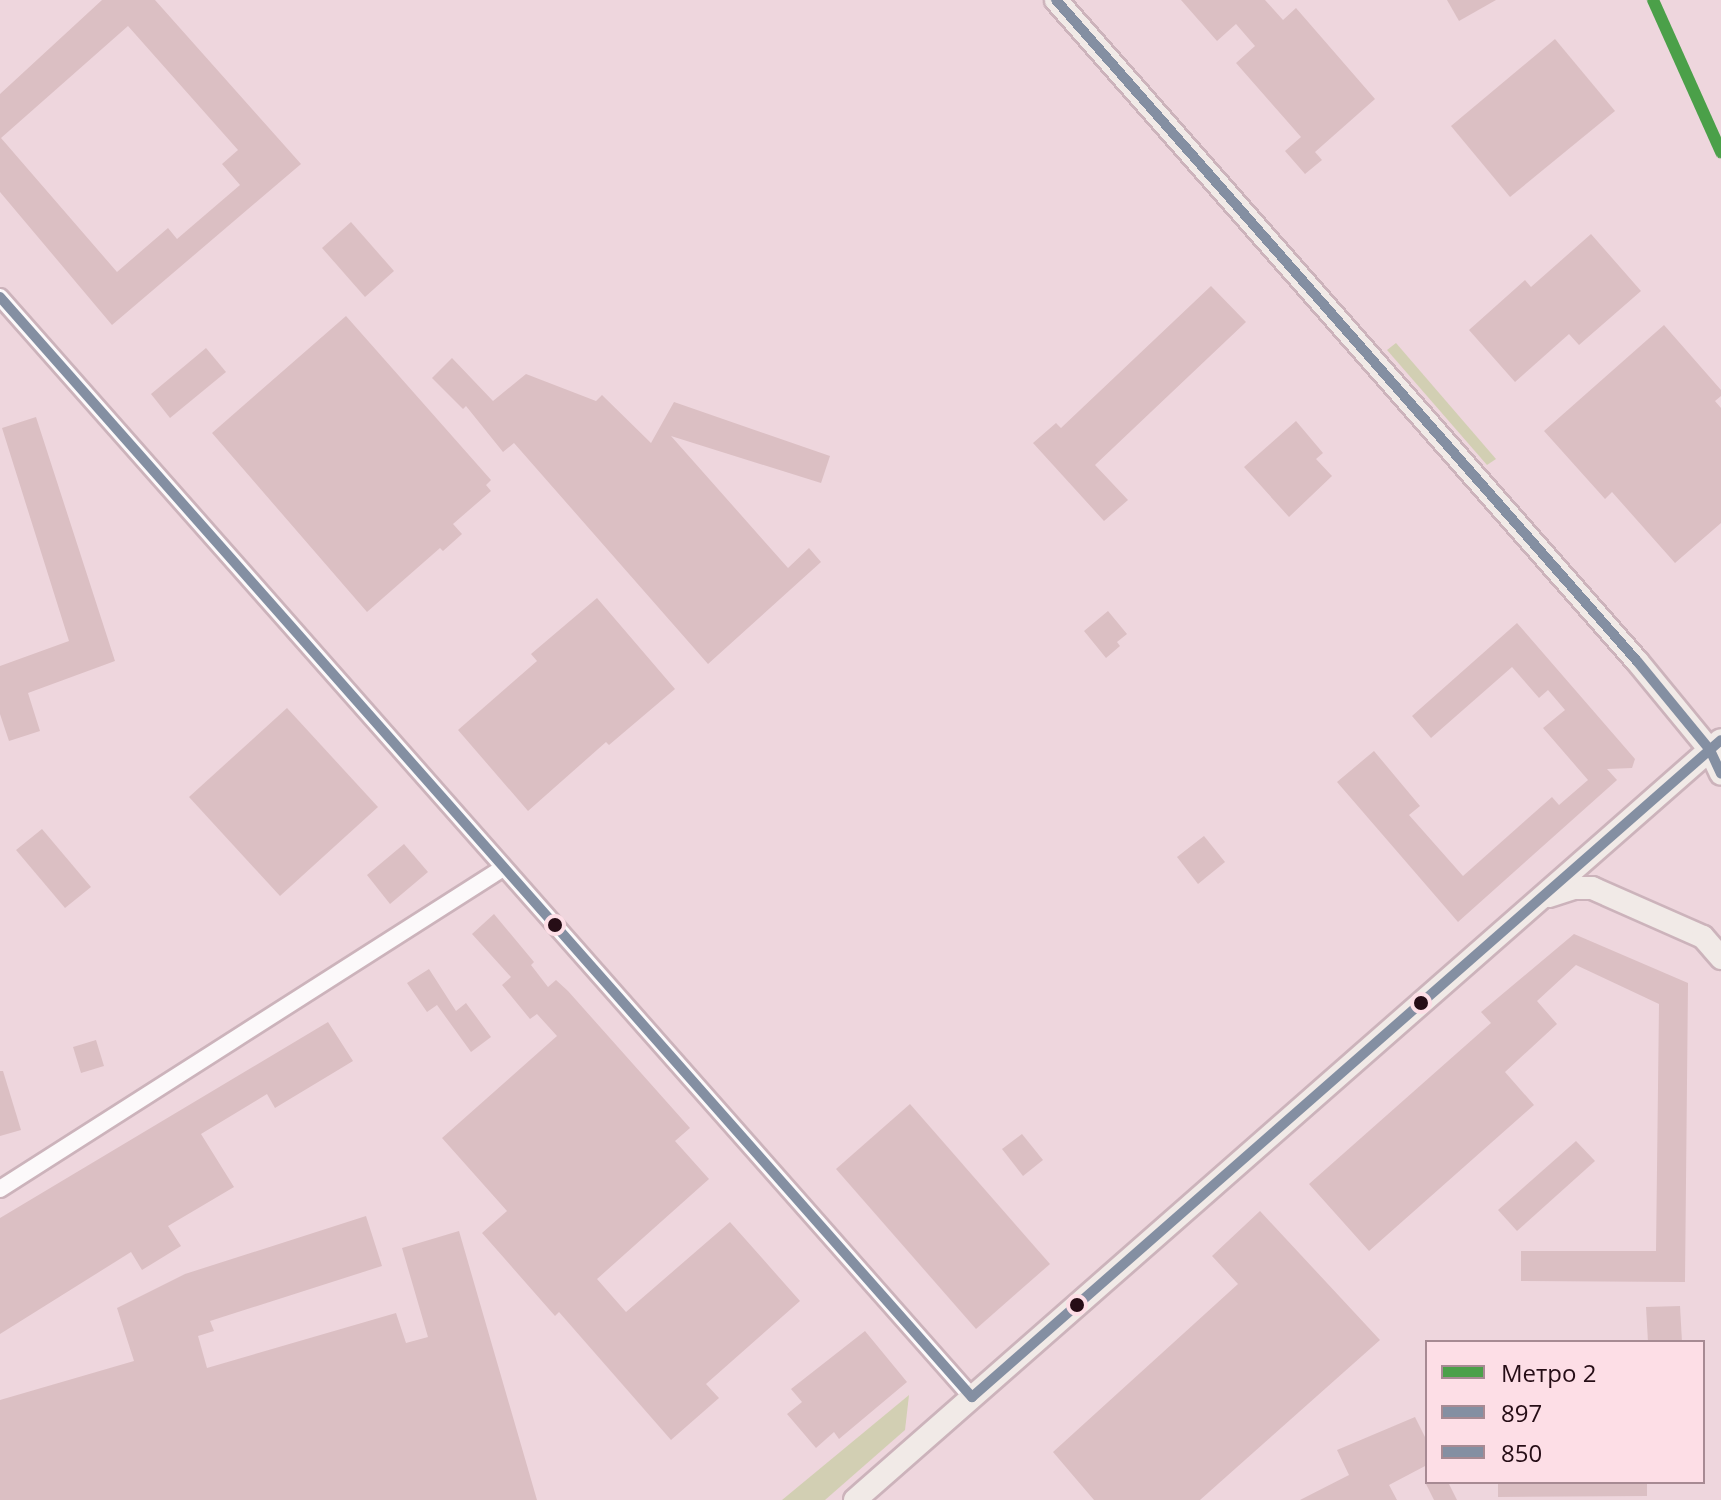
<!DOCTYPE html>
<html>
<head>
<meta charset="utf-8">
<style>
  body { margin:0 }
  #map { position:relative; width:1721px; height:1500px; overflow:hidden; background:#eed6dd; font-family:"Open Sans",sans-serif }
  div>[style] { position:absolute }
  .green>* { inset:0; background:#d2cfb3 }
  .building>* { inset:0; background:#dbbfc3 }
  .roads { filter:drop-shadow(2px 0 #ccb3bb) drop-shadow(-2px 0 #ccb3bb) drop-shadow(0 2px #ccb3bb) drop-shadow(0 -2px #ccb3bb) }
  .street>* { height:16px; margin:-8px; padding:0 8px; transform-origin:8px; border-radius:8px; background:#fcf9fa }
  .secondary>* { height:22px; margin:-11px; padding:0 11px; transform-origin:11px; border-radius:11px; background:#f1eae7 }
  .bus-1>* { height:10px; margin:-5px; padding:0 5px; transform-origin:5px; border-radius:5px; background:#848fa2 }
  .bus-2>* { height:10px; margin:-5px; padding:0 5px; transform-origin:5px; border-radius:5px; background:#848fa2 }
  .metro-1>* { height:12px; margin:-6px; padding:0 6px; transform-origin:6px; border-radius:6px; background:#4ba049 }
  .dots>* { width:22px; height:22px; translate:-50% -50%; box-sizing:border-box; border:4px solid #fddee6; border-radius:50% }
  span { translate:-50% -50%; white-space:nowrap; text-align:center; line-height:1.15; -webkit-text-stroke:6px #fddee6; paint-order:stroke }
  .legend { position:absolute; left:1425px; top:1340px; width:280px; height:144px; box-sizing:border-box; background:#fddee6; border:2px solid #a78a93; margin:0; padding:10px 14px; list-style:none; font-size:24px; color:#260d16 }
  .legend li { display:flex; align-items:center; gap:16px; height:40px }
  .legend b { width:40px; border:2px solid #a78a93 }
</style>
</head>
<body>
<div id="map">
  <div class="green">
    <i style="clip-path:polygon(1396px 343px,1496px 459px,1487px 465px,1387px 350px)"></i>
    <i style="clip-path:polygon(909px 1395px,905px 1430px,825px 1500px,782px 1500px)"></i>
  </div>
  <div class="building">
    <i style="clip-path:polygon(evenodd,102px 0,155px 0,301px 164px,112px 325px,0 192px,0 94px,102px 0,128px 26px,238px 150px,222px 164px,240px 185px,177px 239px,168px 228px,117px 272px,1px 138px,128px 26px)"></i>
    <i style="clip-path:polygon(1181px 0,1265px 0,1283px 20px,1296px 8px,1375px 99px,1315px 152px,1322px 160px,1305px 174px,1285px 151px,1301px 137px,1236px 63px,1255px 46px,1236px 24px,1217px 41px)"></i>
    <i style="clip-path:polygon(1447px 0,1496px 0,1459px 21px)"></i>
    <i style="clip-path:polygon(1555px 39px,1615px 111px,1510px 197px,1451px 126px)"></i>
    <i style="clip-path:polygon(351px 222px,394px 271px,365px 297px,322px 248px)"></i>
    <i style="clip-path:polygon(1591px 234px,1641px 291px,1579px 345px,1569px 334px,1515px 382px,1469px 330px,1525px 280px,1531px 287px)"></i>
    <i style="clip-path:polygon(1211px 286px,1246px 322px,1095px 465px,1128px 500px,1104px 521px,1033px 443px,1056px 423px,1061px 428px)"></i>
    <i style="clip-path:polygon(346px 316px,491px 480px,486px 485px,491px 491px,453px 524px,462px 534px,443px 551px,440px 548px,367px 612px,212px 433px)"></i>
    <i style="clip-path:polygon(1664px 325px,1721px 390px,1721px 396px,1715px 401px,1721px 408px,1721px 523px,1675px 563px,1612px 492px,1605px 499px,1544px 431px)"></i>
    <i style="clip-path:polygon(206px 348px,226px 372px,170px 418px,151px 394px)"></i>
    <i style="clip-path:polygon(452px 358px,493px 401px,526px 374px,596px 401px,602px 395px,651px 443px,674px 402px,830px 456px,821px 483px,671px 436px,788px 568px,809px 548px,821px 562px,708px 664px,514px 443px,503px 452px,466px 406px,463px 409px,432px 378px)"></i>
    <i style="clip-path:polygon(36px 417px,115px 661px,28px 693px,40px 731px,9px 741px,0 714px,0 666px,69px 641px,2px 428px)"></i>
    <i style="clip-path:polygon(1296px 421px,1323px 453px,1316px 459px,1332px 476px,1289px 517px,1244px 467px)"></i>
    <i style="clip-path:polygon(597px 598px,675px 689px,609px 745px,606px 742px,528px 811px,458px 730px,537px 661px,531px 654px)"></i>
    <i style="clip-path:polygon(1108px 611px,1127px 634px,1117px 642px,1120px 646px,1106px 658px,1084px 631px)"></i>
    <i style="clip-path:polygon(1517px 623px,1635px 759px,1632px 768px,1607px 769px,1617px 780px,1458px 922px,1337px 782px,1374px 751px,1420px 806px,1409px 815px,1463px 876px,1552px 797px,1559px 805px,1588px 780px,1543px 728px,1565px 710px,1548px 690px,1539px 698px,1512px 667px,1431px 738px,1412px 716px)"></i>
    <i style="clip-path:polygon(287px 708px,378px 807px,280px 896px,189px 797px)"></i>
    <i style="clip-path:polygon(42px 829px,91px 887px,65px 908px,16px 850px)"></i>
    <i style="clip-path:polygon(1204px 836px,1225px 862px,1198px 884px,1177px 857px)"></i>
    <i style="clip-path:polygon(404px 844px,428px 872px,390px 904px,367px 875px)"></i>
    <i style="clip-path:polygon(494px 914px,534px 962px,531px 965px,548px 987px,556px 980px,568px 991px,690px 1128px,675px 1141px,709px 1179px,597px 1279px,626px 1312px,730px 1222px,800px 1301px,706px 1384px,719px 1398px,671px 1440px,559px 1312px,555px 1316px,482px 1233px,507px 1211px,442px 1138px,557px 1036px,537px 1014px,530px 1019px,502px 985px,511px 977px,472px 934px)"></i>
    <i style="clip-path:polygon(1574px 934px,1688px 983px,1685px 1282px,1521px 1281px,1521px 1251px,1656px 1251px,1659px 1004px,1576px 965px,1537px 1001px,1557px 1024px,1505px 1072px,1534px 1105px,1369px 1251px,1309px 1184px,1491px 1023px,1481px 1012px)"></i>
    <i style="clip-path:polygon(429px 969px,456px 1011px,466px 1003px,491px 1037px,471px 1052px,437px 1005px,427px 1012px,407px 983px)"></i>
    <i style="clip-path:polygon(328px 1022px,353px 1061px,275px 1108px,267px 1094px,201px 1134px,234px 1187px,168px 1226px,181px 1246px,142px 1270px,131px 1252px,0 1334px,0 1218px)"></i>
    <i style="clip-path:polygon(96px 1040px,104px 1066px,81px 1073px,73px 1047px)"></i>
    <i style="clip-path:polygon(0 1071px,3px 1071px,21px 1130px,0 1136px)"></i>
    <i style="clip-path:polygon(910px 1104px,1050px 1264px,976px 1329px,836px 1169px)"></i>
    <i style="clip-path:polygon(1022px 1134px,1043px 1160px,1023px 1176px,1002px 1149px)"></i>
    <i style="clip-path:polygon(1576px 1141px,1595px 1161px,1517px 1231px,1498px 1210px)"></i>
    <i style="clip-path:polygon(1260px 1211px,1380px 1340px,1200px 1500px,1094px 1500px,1053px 1452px,1238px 1284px,1212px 1256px)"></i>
    <i style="clip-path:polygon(366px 1216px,382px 1266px,210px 1321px,214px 1331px,198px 1336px,207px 1368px,396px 1313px,406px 1343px,428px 1337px,402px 1248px,459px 1231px,537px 1500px,0 1500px,0 1400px,134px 1361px,117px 1308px,185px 1274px)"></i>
    <i style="clip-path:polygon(1680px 1306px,1682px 1342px,1648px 1342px,1646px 1307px)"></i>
    <i style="clip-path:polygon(865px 1331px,907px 1382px,839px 1439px,834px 1432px,816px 1448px,787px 1414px,802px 1402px,791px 1389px)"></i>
    <i style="clip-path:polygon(1415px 1417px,1427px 1441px,1427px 1465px,1389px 1485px,1397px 1500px,1300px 1500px,1349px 1475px,1337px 1450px)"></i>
    <i style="clip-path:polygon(1425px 1482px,1448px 1482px,1457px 1500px,1434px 1500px)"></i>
    <i style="clip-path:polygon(1498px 1482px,1647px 1482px,1647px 1496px,1498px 1497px)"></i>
  </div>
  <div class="roads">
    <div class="street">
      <i style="left:0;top:297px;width:1468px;rotate:48.54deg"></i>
      <i style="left:0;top:1189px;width:597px;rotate:-32.54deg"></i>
    </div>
    <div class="secondary">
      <i style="left:1056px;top:0;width:880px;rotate:48.69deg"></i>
      <i style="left:1637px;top:661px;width:115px;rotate:50.6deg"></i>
      <i style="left:1710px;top:750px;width:26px;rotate:65deg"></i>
      <i style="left:1549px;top:896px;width:26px;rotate:-18deg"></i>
      <i style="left:1574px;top:888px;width:18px"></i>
      <i style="left:1592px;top:888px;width:121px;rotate:23.8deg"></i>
      <i style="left:1703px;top:937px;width:28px;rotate:49deg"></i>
      <i style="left:855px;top:1500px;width:1152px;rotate:-41.27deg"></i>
    </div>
  </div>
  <div class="bus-1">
    <i style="left:0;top:297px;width:1468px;rotate:48.54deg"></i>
    <i style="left:972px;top:1397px;width:996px;rotate:-41.26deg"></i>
  </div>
  <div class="bus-2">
    <i style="left:1056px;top:0;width:880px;rotate:48.69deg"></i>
    <i style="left:1637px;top:661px;width:115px;rotate:50.6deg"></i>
    <i style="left:1710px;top:750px;width:26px;rotate:65deg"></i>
  </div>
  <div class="metro-1">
    <i style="left:1653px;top:0;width:167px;rotate:65.9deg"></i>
  </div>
  <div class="dots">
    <i style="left:555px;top:925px;background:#260d16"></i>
    <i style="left:1421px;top:1003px;background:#260d16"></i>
    <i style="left:1077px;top:1305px;background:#260d16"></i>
  </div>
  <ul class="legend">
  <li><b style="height:10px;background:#4ba049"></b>Метро 2</li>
  <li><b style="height:10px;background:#848fa2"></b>897</li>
  <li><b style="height:10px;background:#848fa2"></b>850</li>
  </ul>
</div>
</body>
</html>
